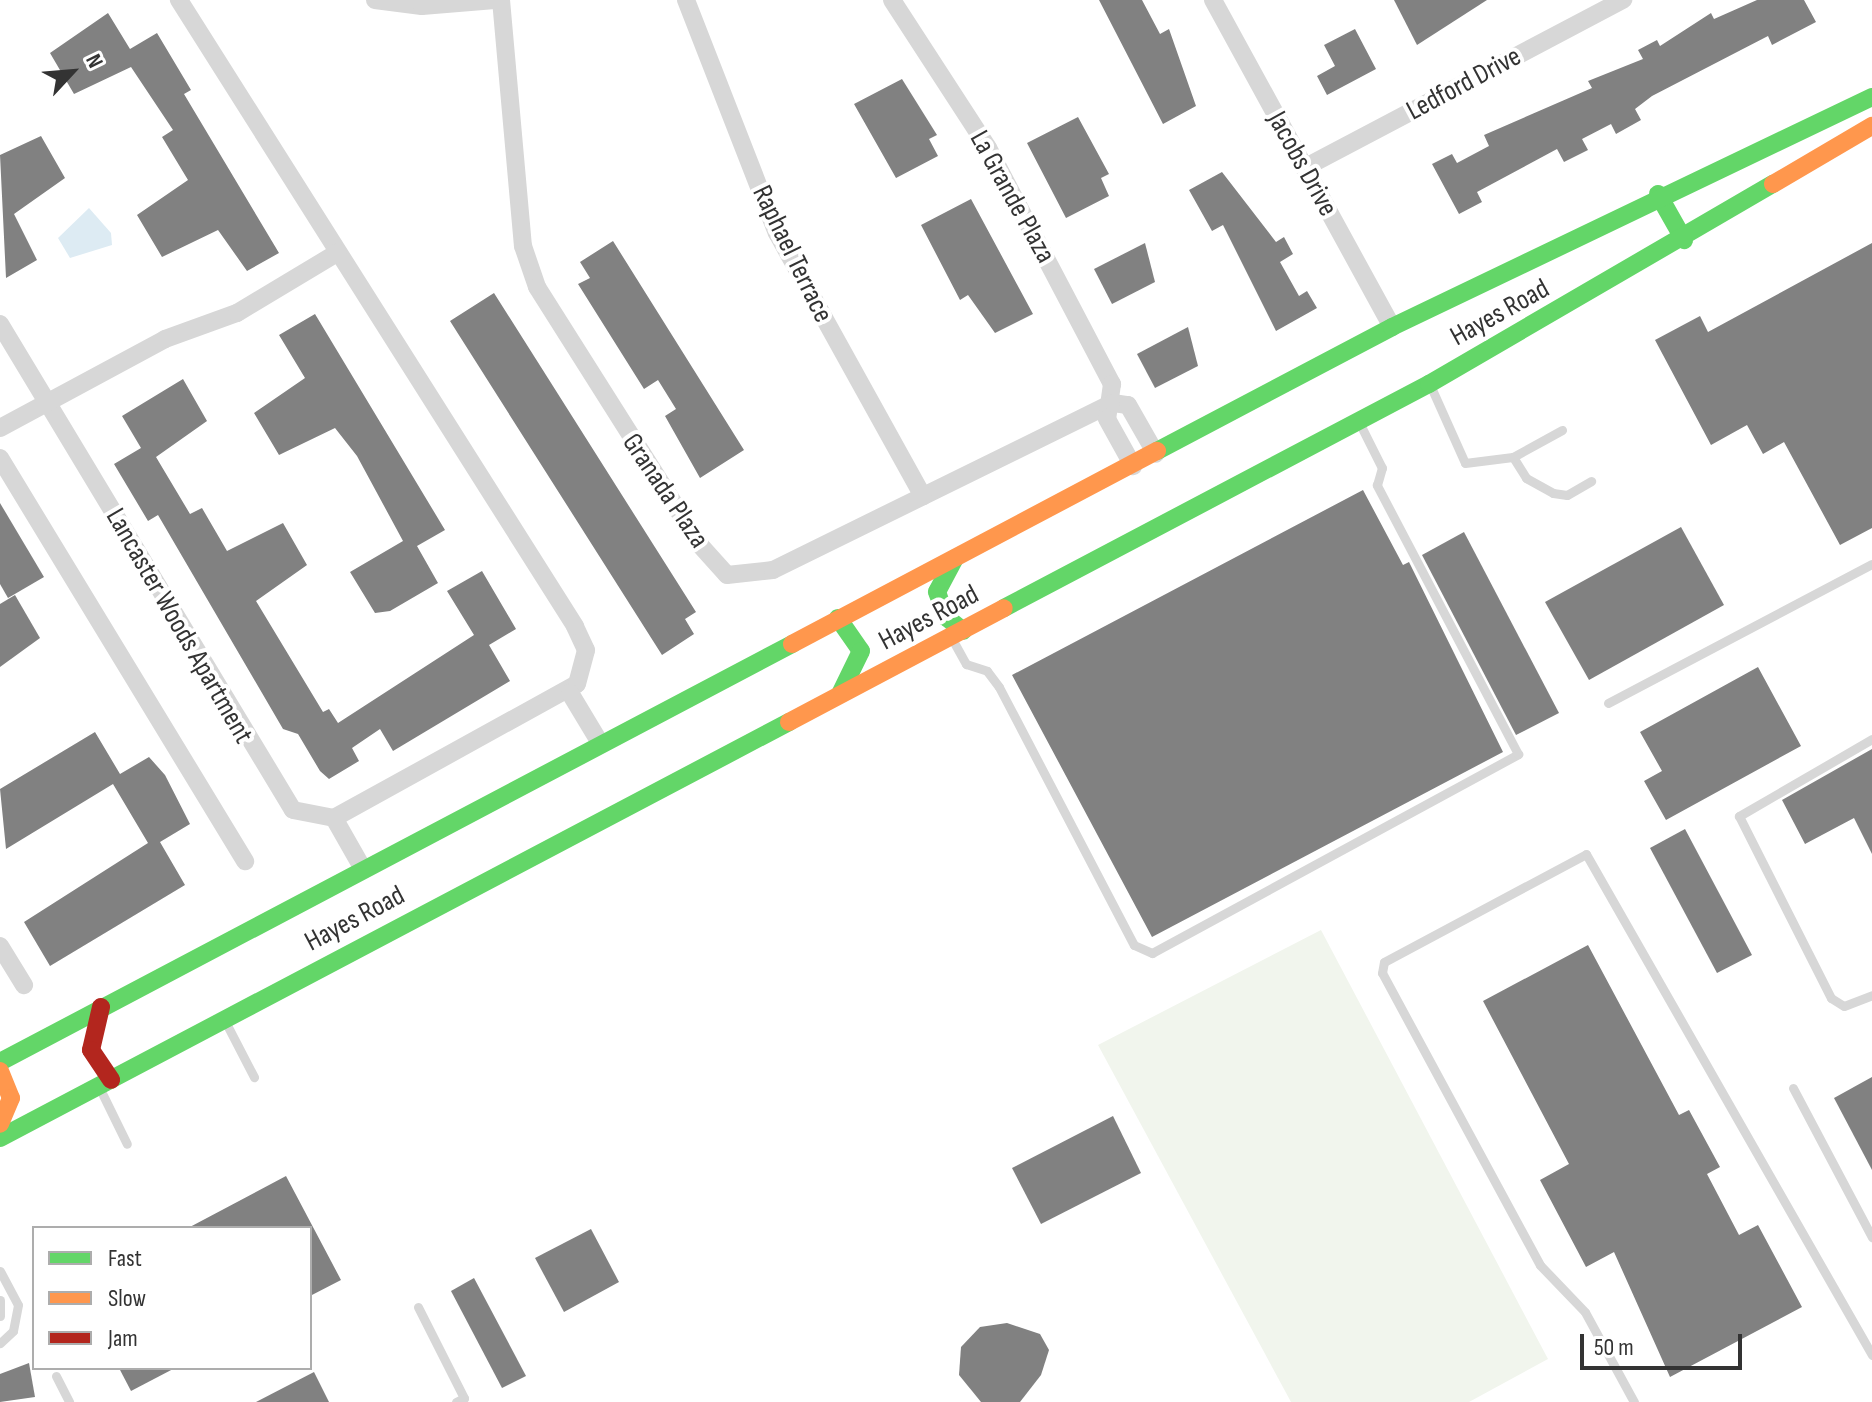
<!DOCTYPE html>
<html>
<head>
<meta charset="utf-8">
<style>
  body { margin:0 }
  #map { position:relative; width:1872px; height:1402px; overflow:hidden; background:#fff; font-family:"Sofia Sans Condensed",sans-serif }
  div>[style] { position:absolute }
  .green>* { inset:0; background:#f1f5ed }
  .water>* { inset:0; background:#ddebf3 }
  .building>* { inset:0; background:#818181 }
  .lane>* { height:9px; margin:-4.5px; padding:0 4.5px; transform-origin:4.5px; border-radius:4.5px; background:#d7d7d7 }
  .street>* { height:18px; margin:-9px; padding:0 9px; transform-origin:9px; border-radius:9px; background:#d7d7d7 }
  .fast>* { height:18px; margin:-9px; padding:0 9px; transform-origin:9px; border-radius:9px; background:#63d668 }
  .slow>* { height:18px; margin:-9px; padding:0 9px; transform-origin:9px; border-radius:9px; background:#ff974d }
  .jam>* { height:18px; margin:-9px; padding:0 9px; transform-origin:9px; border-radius:9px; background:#b3261e }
  span { translate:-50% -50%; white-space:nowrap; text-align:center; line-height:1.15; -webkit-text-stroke:8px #fff; paint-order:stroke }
  .street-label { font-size:28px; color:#333 }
  .legend { position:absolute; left:32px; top:1226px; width:280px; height:144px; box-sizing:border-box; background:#fff; border:2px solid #adadad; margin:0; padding:10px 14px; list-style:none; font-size:24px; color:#333 }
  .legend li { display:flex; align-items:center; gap:16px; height:40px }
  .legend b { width:40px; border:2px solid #adadad }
  .north { position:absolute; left:32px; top:32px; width:80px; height:80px; -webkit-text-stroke:6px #fff; paint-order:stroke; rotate:64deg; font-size:22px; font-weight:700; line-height:32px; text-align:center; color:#333 }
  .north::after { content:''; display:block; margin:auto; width:28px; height:36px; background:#333; clip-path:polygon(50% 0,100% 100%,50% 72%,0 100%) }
  .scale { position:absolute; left:1580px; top:1334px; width:162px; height:36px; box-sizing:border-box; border:4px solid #333; border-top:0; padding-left:10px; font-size:24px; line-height:28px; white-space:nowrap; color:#333; -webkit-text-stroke:6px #fff; paint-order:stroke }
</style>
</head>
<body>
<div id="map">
  <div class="green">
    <i style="clip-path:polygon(1321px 930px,1548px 1359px,1469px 1402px,1291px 1402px,1098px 1045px)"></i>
  </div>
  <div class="water">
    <i style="clip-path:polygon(89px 208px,111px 233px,112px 245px,70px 258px,58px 238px)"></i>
  </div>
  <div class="building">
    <i style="clip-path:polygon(1099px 0,1142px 0,1160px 34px,1169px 29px,1196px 106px,1163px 124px)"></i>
    <i style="clip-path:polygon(1394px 0,1487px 0,1417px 45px)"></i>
    <i style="clip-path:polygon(1757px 0,1804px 0,1816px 22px,1772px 45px,1768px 36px,1652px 96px,1635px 109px,1641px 120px,1616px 134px,1611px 124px,1582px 139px,1588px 150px,1564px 162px,1557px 149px,1477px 192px,1482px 202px,1459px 214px,1432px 164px,1452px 154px,1457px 163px,1489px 146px,1484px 135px,1592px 88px,1588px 81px,1643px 59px,1638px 50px,1657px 40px,1660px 46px,1711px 13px,1714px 19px)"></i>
    <i style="clip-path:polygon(108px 13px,130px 49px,157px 33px,191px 90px,184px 94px,279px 253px,247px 271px,218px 230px,162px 257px,137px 215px,188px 180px,162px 137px,173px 130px,131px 67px,74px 94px,50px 53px)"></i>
    <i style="clip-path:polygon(1355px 29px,1376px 69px,1327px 95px,1317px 76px,1335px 66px,1324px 45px)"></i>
    <i style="clip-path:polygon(902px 79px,937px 135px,929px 139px,938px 156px,896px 178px,854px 104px)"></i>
    <i style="clip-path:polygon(1078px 117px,1109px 174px,1101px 178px,1109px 196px,1066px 218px,1027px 143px)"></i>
    <i style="clip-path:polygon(41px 136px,65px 178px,14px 214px,37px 260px,6px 278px,0 155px)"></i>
    <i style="clip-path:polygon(1222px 172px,1276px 242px,1284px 237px,1293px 254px,1280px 262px,1299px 296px,1307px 291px,1317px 308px,1276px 331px,1223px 225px,1212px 231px,1189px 190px)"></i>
    <i style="clip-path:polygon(971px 199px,1033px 314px,995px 333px,968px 295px,960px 300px,921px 225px)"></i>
    <i style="clip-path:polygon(613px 241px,744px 450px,700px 478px,665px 416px,676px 409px,658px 380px,644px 389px,578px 284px,590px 278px,580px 262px)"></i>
    <i style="clip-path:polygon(1145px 243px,1155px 282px,1112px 304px,1094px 269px)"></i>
    <i style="clip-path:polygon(1872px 243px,1872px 528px,1840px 545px,1784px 442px,1763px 454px,1747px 425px,1711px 445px,1655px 340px,1700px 316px,1708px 332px)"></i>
    <i style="clip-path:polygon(494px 293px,696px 612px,685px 619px,694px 634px,662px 655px,450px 321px)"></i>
    <i style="clip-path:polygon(315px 314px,445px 530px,417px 546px,438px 583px,390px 611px,375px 613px,350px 572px,403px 541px,357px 456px,335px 428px,279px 455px,254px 413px,305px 378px,279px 335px)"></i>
    <i style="clip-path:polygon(1188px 327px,1198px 366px,1155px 388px,1137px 354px)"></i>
    <i style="clip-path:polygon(183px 379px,207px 421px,156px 457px,190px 514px,202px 508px,227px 551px,283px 523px,307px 565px,256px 601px,323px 712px,329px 709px,338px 723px,474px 635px,447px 591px,482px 571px,516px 629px,489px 645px,510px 681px,393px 751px,380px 729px,352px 748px,359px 761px,329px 779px,320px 771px,298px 734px,283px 729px,158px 515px,148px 521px,114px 464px,141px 448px,122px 416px)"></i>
    <i style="clip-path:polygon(1363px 490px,1403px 565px,1409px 562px,1503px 752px,1152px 937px,1012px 675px)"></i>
    <i style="clip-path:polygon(0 503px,44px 577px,8px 598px,0 584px)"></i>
    <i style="clip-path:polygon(1681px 527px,1724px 605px,1589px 680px,1545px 602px)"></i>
    <i style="clip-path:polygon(1464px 532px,1559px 713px,1516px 735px,1422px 555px)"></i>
    <i style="clip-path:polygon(15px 595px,40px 638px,0 667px,0 604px)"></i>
    <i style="clip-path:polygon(1758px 667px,1801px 746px,1666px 820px,1644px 781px,1662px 771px,1640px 732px)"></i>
    <i style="clip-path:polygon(95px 732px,120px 774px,149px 757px,165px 775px,190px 824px,160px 842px,185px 885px,50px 966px,24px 922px,148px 843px,113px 784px,6px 849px,0 789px)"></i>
    <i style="clip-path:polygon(1872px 749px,1872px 854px,1854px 818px,1805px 844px,1782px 800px)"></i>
    <i style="clip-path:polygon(1685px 829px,1752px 955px,1717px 973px,1650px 848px)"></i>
    <i style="clip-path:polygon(1588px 945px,1679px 1115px,1689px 1110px,1720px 1167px,1707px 1174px,1739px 1235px,1758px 1225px,1802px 1307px,1670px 1377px,1614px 1252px,1586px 1267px,1540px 1180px,1569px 1164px,1483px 1001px)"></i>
    <i style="clip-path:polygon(1872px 1077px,1872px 1170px,1834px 1098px)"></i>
    <i style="clip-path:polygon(1113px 1116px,1141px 1173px,1041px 1224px,1012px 1168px)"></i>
    <i style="clip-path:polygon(286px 1176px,341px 1280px,310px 1296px,310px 1228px,188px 1228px)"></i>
    <i style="clip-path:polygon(591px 1229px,619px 1282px,564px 1312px,535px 1258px)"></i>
    <i style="clip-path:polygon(474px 1278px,526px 1376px,502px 1388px,451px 1291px)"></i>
    <i style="clip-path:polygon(1007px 1323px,1040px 1334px,1049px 1350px,1041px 1375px,1020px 1402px,981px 1402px,959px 1375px,961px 1347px,980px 1327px)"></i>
    <i style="clip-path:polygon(29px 1363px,35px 1397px,0 1402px,0 1374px)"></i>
    <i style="clip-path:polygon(119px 1368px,175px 1368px,131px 1391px)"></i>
    <i style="clip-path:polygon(314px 1372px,329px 1402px,256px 1402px)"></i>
  </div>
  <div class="lane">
    <i style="left:1431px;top:387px;width:83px;rotate:65.9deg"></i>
    <i style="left:1465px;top:463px;width:48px;rotate:-7.1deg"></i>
    <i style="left:1513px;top:457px;width:25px;rotate:58deg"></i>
    <i style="left:1526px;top:478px;width:31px;rotate:29deg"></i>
    <i style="left:1553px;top:493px;width:14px;rotate:8deg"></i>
    <i style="left:1567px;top:495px;width:28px;rotate:-30deg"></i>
    <i style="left:1513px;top:457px;width:56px;rotate:-28.9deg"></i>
    <i style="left:951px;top:637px;width:31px;rotate:61deg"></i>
    <i style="left:966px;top:664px;width:22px;rotate:18deg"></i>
    <i style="left:987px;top:671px;width:20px;rotate:53deg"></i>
    <i style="left:999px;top:687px;width:291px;rotate:62.4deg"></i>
    <i style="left:1134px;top:945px;width:20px;rotate:24deg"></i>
    <i style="left:1152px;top:953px;width:417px;rotate:-28.5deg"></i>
    <i style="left:1518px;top:754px;width:304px;rotate:-117.7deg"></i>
    <i style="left:1377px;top:485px;width:18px;rotate:-74deg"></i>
    <i style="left:1382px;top:468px;width:49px;rotate:-116.6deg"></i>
    <i style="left:1608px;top:703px;width:298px;rotate:-27.8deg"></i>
    <i style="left:1872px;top:739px;width:154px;rotate:149.9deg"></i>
    <i style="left:1739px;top:816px;width:204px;rotate:63.2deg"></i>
    <i style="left:1831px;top:998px;width:15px;rotate:32deg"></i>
    <i style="left:1844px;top:1006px;width:30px;rotate:-21deg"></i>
    <i style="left:226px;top:1023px;width:61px;rotate:62.6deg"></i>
    <i style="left:1793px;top:1088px;width:169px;rotate:62.1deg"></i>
    <i style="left:100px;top:1089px;width:61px;rotate:63.9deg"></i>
    <i style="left:0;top:1271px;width:38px;rotate:62deg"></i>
    <i style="left:18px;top:1305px;width:26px;rotate:101deg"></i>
    <i style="left:13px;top:1331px;width:18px;rotate:137deg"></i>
    <i style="left:0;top:1300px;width:16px;rotate:90deg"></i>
    <i style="left:418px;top:1307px;width:102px;rotate:63.2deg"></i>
    <i style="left:464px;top:1398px;width:9px;rotate:153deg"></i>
    <i style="left:56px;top:1376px;width:29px;rotate:63deg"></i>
    <i style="left:1634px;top:1402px;width:102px;rotate:-118.6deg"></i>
    <i style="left:1585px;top:1312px;width:65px;rotate:-133.8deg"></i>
    <i style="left:1540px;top:1265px;width:332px;rotate:-118.4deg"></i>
    <i style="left:1382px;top:973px;width:11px;rotate:-80deg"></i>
    <i style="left:1384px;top:962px;width:229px;rotate:-28.1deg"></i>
    <i style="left:1586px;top:854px;width:577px;rotate:60.28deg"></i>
  </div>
  <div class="street">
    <i style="left:375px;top:0;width:47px;rotate:7.3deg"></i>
    <i style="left:422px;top:6px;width:73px;rotate:-4.7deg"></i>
    <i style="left:501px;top:0;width:247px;rotate:84.9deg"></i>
    <i style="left:523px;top:246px;width:43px;rotate:71.1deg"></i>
    <i style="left:537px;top:287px;width:305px;rotate:57.7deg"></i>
    <i style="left:700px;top:545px;width:40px;rotate:48deg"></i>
    <i style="left:727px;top:575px;width:46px;rotate:-6.2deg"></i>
    <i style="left:773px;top:570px;width:379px;rotate:-26.2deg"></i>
    <i style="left:686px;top:0;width:250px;rotate:68.7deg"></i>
    <i style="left:777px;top:233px;width:301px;rotate:61deg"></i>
    <i style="left:892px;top:0;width:176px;rotate:57deg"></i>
    <i style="left:988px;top:148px;width:267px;rotate:62.3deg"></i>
    <i style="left:1112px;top:384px;width:35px;rotate:98deg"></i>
    <i style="left:1107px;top:419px;width:54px;rotate:61deg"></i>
    <i style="left:1213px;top:0;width:373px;rotate:61.3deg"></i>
    <i style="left:1304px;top:168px;width:361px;rotate:-27.8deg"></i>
    <i style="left:0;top:324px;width:567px;rotate:58.92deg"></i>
    <i style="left:293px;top:810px;width:42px;rotate:11deg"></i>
    <i style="left:334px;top:818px;width:277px;rotate:-28.9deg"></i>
    <i style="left:577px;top:684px;width:35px;rotate:-75deg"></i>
    <i style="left:586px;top:650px;width:26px;rotate:-115deg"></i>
    <i style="left:575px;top:626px;width:741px;rotate:-122.32deg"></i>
    <i style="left:1113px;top:403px;width:15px;rotate:8deg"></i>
    <i style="left:1128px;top:405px;width:56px;rotate:60.3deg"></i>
    <i style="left:0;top:428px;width:187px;rotate:-28.3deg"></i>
    <i style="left:165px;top:339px;width:77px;rotate:-19.9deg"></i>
    <i style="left:237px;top:313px;width:117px;rotate:-31deg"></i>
    <i style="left:0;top:458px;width:472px;rotate:58.7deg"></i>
    <i style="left:570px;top:693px;width:58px;rotate:59deg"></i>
    <i style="left:334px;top:818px;width:59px;rotate:60.4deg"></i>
    <i style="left:0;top:946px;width:46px;rotate:58.4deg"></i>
  </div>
  <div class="fast">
    <i style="left:1658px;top:194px;width:53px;rotate:60.5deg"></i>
    <i style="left:1157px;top:451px;width:266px;rotate:-27.8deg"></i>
    <i style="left:1392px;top:327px;width:532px;rotate:-25.6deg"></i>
    <i style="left:955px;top:558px;width:38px;rotate:118deg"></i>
    <i style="left:937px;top:592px;width:27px;rotate:70deg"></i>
    <i style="left:946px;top:617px;width:22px;rotate:39deg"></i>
    <i style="left:1004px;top:608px;width:480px;rotate:-27.8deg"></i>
    <i style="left:1429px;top:384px;width:398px;rotate:-30.2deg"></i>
    <i style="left:838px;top:618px;width:40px;rotate:55.1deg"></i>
    <i style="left:861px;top:651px;width:48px;rotate:116deg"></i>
    <i style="left:0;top:1062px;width:896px;rotate:-27.82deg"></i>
    <i style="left:0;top:1138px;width:892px;rotate:-27.8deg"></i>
  </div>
  <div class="slow">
    <i style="left:1773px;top:184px;width:115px;rotate:-30.4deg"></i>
    <i style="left:792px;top:644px;width:413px;rotate:-27.9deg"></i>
    <i style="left:789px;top:722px;width:243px;rotate:-27.9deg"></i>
    <i style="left:0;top:1071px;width:29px;rotate:68deg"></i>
    <i style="left:11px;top:1098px;width:28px;rotate:113deg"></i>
  </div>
  <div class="jam">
    <i style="left:101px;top:1007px;width:44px;rotate:103.1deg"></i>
    <i style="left:91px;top:1050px;width:36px;rotate:56deg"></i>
  </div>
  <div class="street-label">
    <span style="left:1464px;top:84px;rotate:-28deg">Ledford Drive</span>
    <span style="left:1302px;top:164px;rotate:61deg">Jacobs Drive</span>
    <span style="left:1012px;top:197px;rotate:61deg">La Grande Plaza</span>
    <span style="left:792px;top:254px;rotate:64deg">Raphael Terrace</span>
    <span style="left:1500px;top:313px;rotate:-29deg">Hayes Road</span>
    <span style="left:665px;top:491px;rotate:56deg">Granada Plaza</span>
    <span style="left:929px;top:618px;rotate:-28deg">Hayes Road</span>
    <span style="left:179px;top:626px;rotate:60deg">Lancaster Woods Apartment</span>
    <span style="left:355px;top:919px;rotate:-28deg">Hayes Road</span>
  </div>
  <ul class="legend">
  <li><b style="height:10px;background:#63d668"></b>Fast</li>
  <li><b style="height:10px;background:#ff974d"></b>Slow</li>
  <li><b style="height:10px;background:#b3261e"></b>Jam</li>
  </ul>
  <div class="north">N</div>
  <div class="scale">50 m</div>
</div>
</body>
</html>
